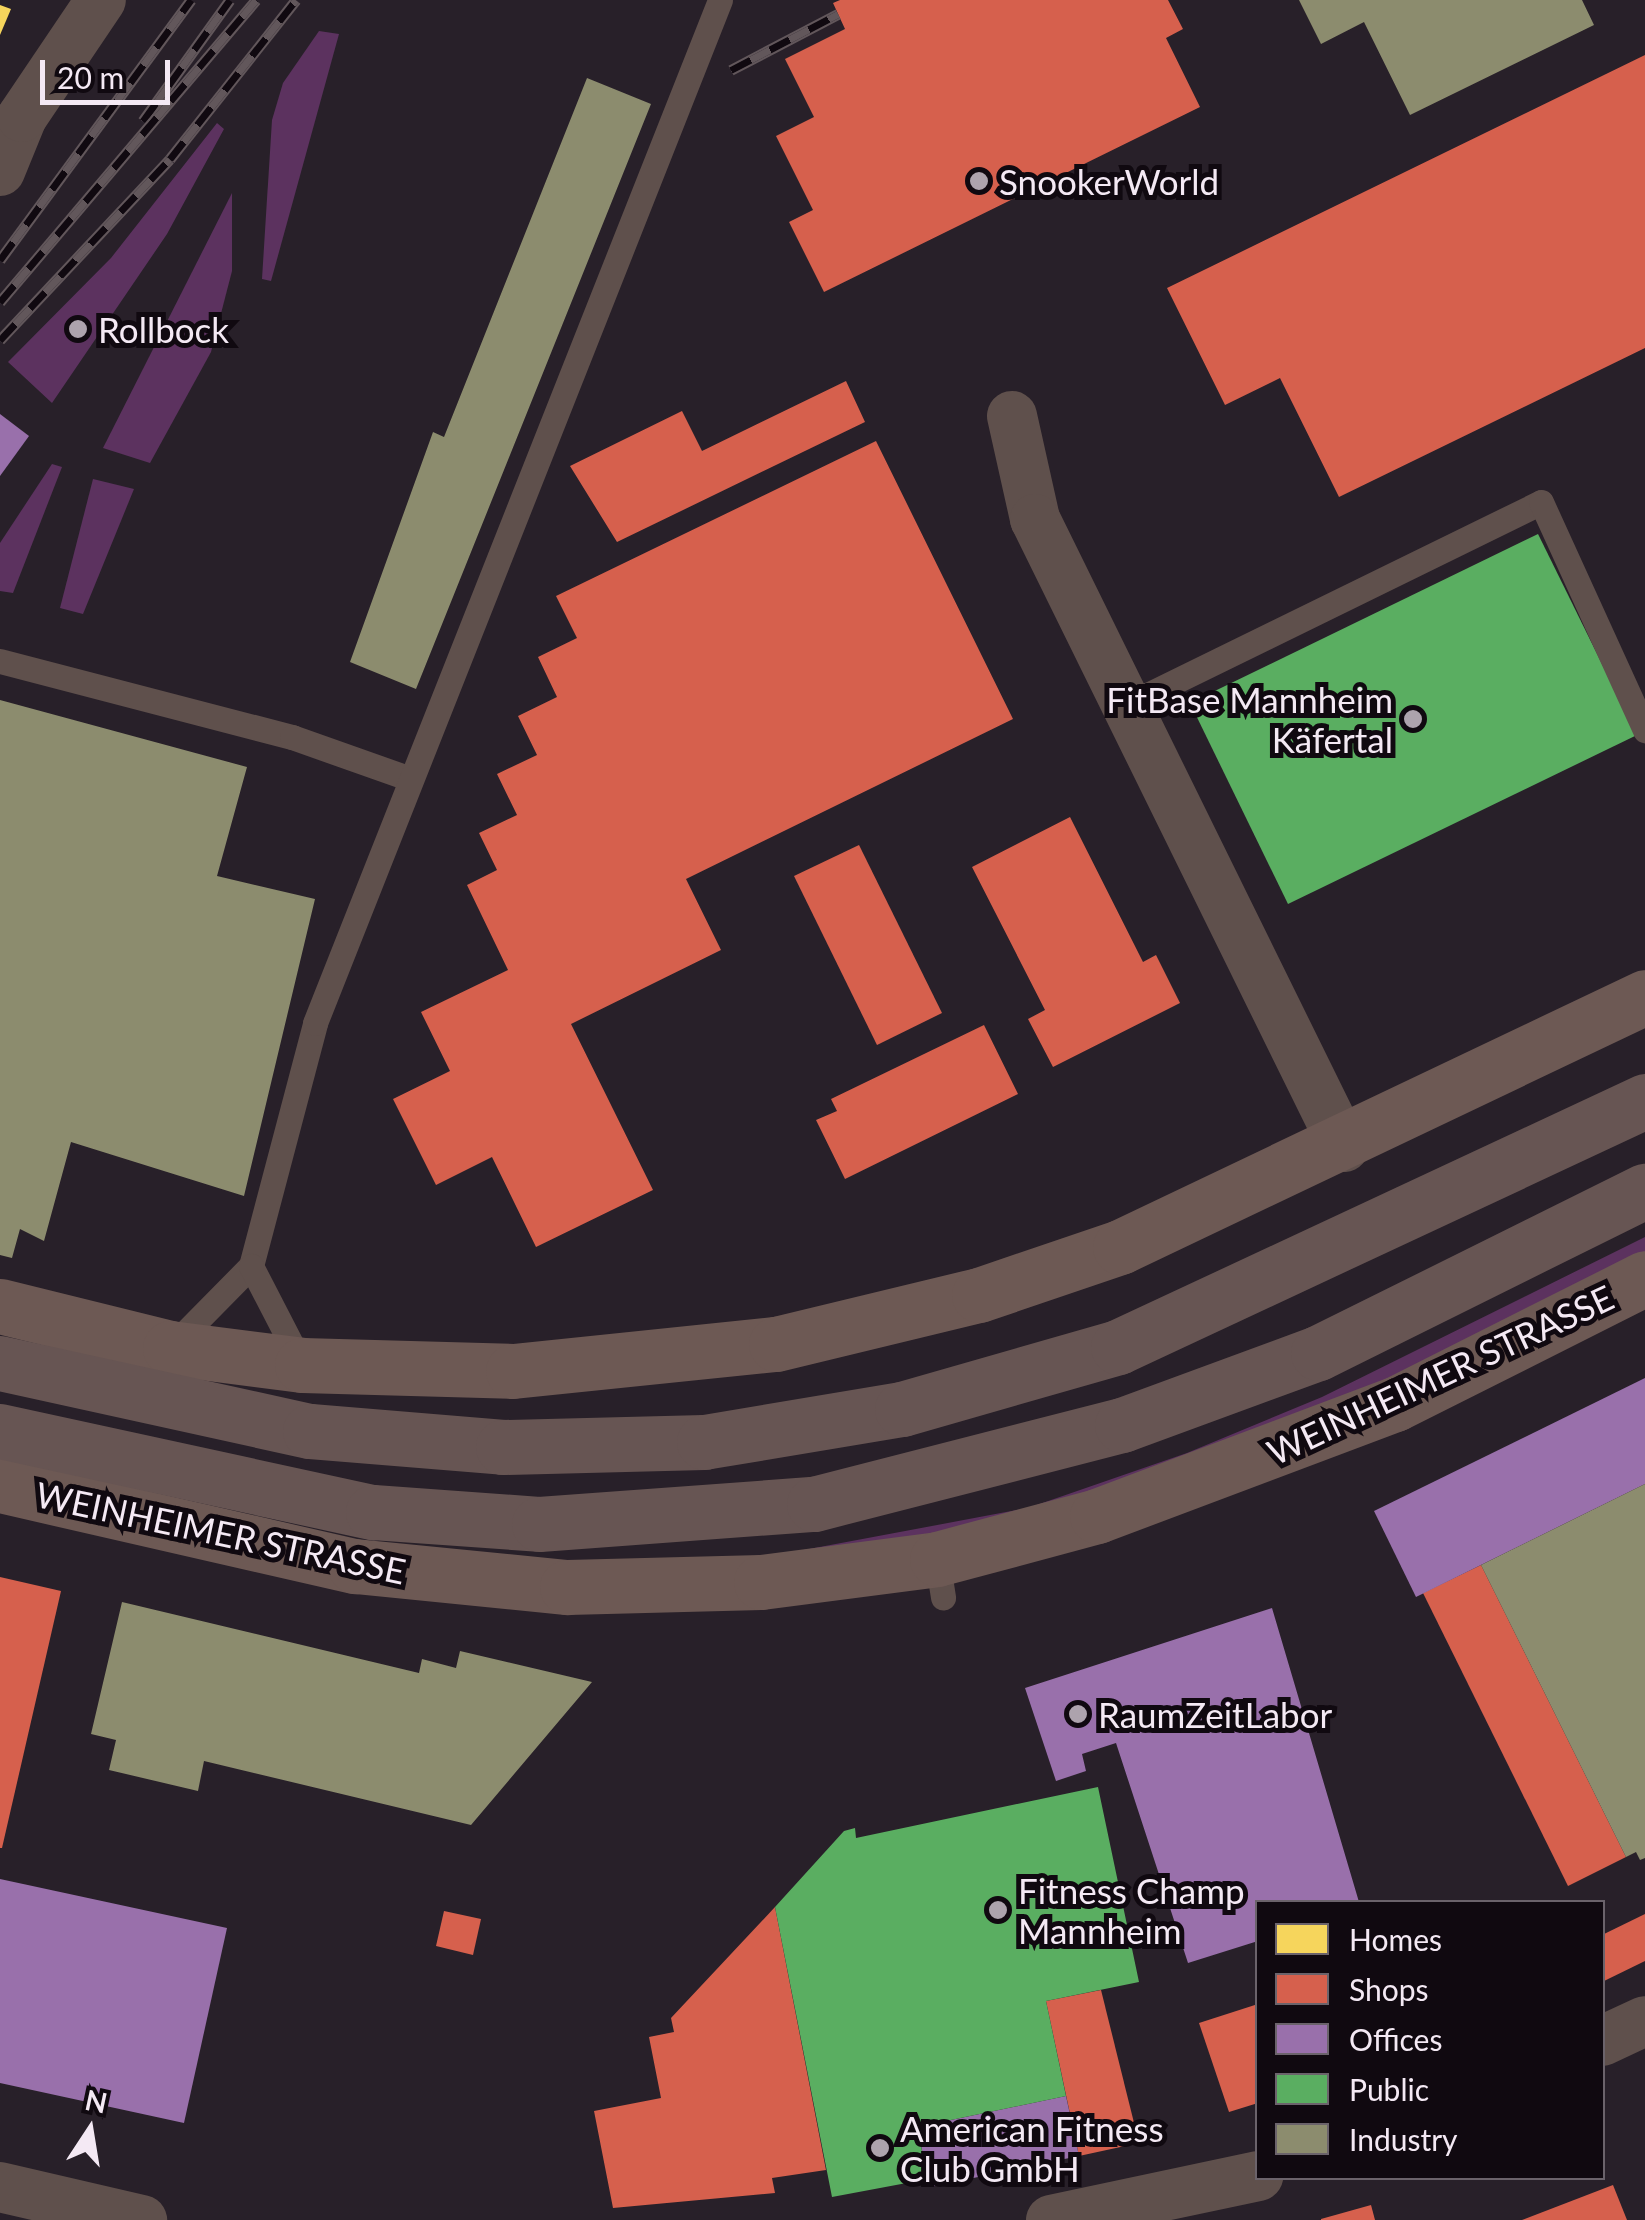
<!DOCTYPE html>
<html>
<head>
<meta charset="utf-8">
<style>
  body { margin:0 }
  #map { position:relative; width:1645px; height:2220px; overflow:hidden; background:#282029; font-family:Lato,sans-serif }
  div>[style] { position:absolute }
  .green>* { inset:0; background:#5c325f }
  .homes>* { inset:0; background:#f6d55c }
  .shops>* { inset:0; background:#d6604d }
  .offices>* { inset:0; background:#9970ab }
  .public>* { inset:0; background:#5aae61 }
  .industry>* { inset:0; background:#8c8c6e }
  .lane>* { height:25px; margin:-12.5px; padding:0 12.5px; transform-origin:12.5px; border-radius:12.5px; background:#5f504c }
  .street>* { height:50px; margin:-25px; padding:0 25px; transform-origin:25px; border-radius:25px; background:#5f504c }
  .secondary>* { height:55px; margin:-27.5px; padding:0 27.5px; transform-origin:27.5px; border-radius:27.5px; background:#6d5954 }
  .highway>* { height:55px; margin:-27.5px; padding:0 27.5px; transform-origin:27.5px; border-radius:27.5px; background:#675553 }
  .rail>* { height:11px; margin-top:-5.5px; transform-origin:0; background:repeating-linear-gradient(90deg,#100910 0 22px,#62575b 0 44px); box-sizing:border-box; border-block:2px solid #62575b }
  .dots>* { width:28px; height:28px; translate:-50% -50%; box-sizing:border-box; border:5px solid #100910; border-radius:50% }
  span { translate:-50% -50%; white-space:nowrap; text-align:center; line-height:1.15; -webkit-text-stroke:10px #100910; paint-order:stroke }
  .poi-label { font-size:35px; color:#f4e9f4 }
  .left { translate:0 -50%; text-align:left }
  .right { translate:-100% -50%; text-align:right }
  .street-label { font-size:35px; color:#f4e9f4 }
  .legend { position:absolute; left:1255px; top:1900px; width:350px; height:280px; box-sizing:border-box; background:#100910; border:2px solid #6b636b; margin:0; padding:12px 18px; list-style:none; font-size:30px; color:#f4e9f4 }
  .legend li { display:flex; align-items:center; gap:20px; height:50px }
  .legend b { width:50px; border:2px solid #6b636b }
  .north { position:absolute; left:40px; top:2080px; width:100px; height:100px; -webkit-text-stroke:8px #100910; paint-order:stroke; rotate:12deg; font-size:28px; font-weight:700; line-height:40px; text-align:center; color:#f4e9f4 }
  .north::after { content:''; display:block; margin:auto; width:35px; height:45px; background:#f4e9f4; clip-path:polygon(50% 0,100% 100%,50% 72%,0 100%) }
  .scale { position:absolute; left:40px; top:60px; width:130px; height:45px; box-sizing:border-box; border:5px solid #f4e9f4; border-top:0; padding-left:12px; font-size:30px; line-height:35px; white-space:nowrap; color:#f4e9f4; -webkit-text-stroke:8px #100910; paint-order:stroke }
</style>
</head>
<body>
<div id="map">
  <div class="green">
    <i style="clip-path:polygon(319px 31px,339px 34px,271px 281px,262px 279px,272px 120px,283px 83px)"></i>
    <i style="clip-path:polygon(217px 123px,224px 129px,167px 234px,52px 403px,8px 362px,111px 258px)"></i>
    <i style="clip-path:polygon(232px 193px,232px 271px,211px 352px,150px 463px,103px 448px)"></i>
    <i style="clip-path:polygon(52px 464px,62px 467px,13px 593px,0 591px,0 543px)"></i>
    <i style="clip-path:polygon(93px 479px,134px 489px,83px 614px,60px 608px)"></i>
    <i style="clip-path:polygon(1645px 1237px,1645px 1255px,1271px 1437px,1012px 1522px,823px 1559px,624px 1571px,460px 1564px,339px 1549px,0 1468px,387px 1549px,553px 1563px,777px 1555px,1028px 1508px,1187px 1453px,1322px 1397px)"></i>
  </div>
  <div class="homes">
    <i style="clip-path:polygon(0 5px,11px 9px,0 35px)"></i>
  </div>
  <div class="shops">
    <i style="clip-path:polygon(840px 0,1168px 0,1183px 29px,1166px 38px,1200px 107px,824px 292px,789px 222px,813px 210px,776px 136px,814px 117px,785px 59px,845px 29px,833px 3px)"></i>
    <i style="clip-path:polygon(1645px 55px,1645px 348px,1339px 497px,1280px 378px,1225px 405px,1167px 288px)"></i>
    <i style="clip-path:polygon(846px 381px,865px 422px,617px 542px,570px 466px,682px 411px,702px 451px)"></i>
    <i style="clip-path:polygon(876px 441px,1013px 719px,686px 879px,721px 950px,571px 1024px,653px 1190px,536px 1247px,492px 1157px,436px 1185px,393px 1099px,450px 1071px,421px 1012px,508px 970px,467px 885px,497px 870px,479px 833px,517px 815px,497px 774px,537px 755px,518px 716px,557px 697px,538px 657px,577px 638px,556px 596px)"></i>
    <i style="clip-path:polygon(1070px 817px,1143px 962px,1156px 955px,1180px 1003px,1053px 1067px,1028px 1019px,1045px 1010px,972px 867px)"></i>
    <i style="clip-path:polygon(859px 845px,942px 1013px,877px 1045px,794px 876px)"></i>
    <i style="clip-path:polygon(984px 1025px,1018px 1094px,845px 1179px,816px 1120px,837px 1111px,831px 1099px)"></i>
    <i style="clip-path:polygon(1481px 1565px,1626px 1857px,1568px 1886px,1423px 1593px)"></i>
    <i style="clip-path:polygon(0 1577px,61px 1591px,2px 1848px,0 1848px)"></i>
    <i style="clip-path:polygon(775px 1907px,826px 2170px,772px 2178px,775px 2193px,613px 2208px,594px 2111px,661px 2098px,649px 2037px,674px 2032px,671px 2018px)"></i>
    <i style="clip-path:polygon(444px 1911px,481px 1919px,473px 1955px,436px 1946px)"></i>
    <i style="clip-path:polygon(1645px 1914px,1645px 1961px,1602px 1982px,1602px 1935px)"></i>
    <i style="clip-path:polygon(1101px 1990px,1139px 2143px,1079px 2156px,1046px 2001px)"></i>
    <i style="clip-path:polygon(1258px 2004px,1258px 2103px,1229px 2112px,1199px 2023px)"></i>
    <i style="clip-path:polygon(1613px 2185px,1627px 2220px,1522px 2220px)"></i>
    <i style="clip-path:polygon(1371px 2205px,1375px 2220px,1321px 2220px,1321px 2219px)"></i>
  </div>
  <div class="offices">
    <i style="clip-path:polygon(0 414px,29px 436px,0 476px)"></i>
    <i style="clip-path:polygon(1645px 1378px,1645px 1484px,1416px 1597px,1374px 1511px)"></i>
    <i style="clip-path:polygon(1272px 1608px,1359px 1902px,1258px 1902px,1258px 1941px,1188px 1963px,1116px 1743px,1082px 1754px,1086px 1771px,1056px 1781px,1025px 1688px)"></i>
    <i style="clip-path:polygon(0 1879px,227px 1928px,184px 2123px,0 2083px)"></i>
    <i style="clip-path:polygon(1066px 2096px,1079px 2156px,930px 2187px,917px 2127px)"></i>
  </div>
  <div class="public">
    <i style="clip-path:polygon(1538px 534px,1637px 735px,1288px 904px,1190px 703px)"></i>
    <i style="clip-path:polygon(1098px 1787px,1139px 1982px,1046px 2001px,1066px 2096px,917px 2127px,928px 2179px,832px 2197px,775px 1907px,844px 1831px,855px 1828px,856px 1838px)"></i>
  </div>
  <div class="industry">
    <i style="clip-path:polygon(1299px 0,1582px 0,1594px 25px,1410px 115px,1364px 22px,1321px 44px)"></i>
    <i style="clip-path:polygon(587px 78px,651px 104px,416px 689px,350px 662px,433px 432px,444px 437px)"></i>
    <i style="clip-path:polygon(0 700px,247px 767px,217px 876px,315px 899px,244px 1196px,71px 1142px,44px 1241px,20px 1229px,12px 1258px,0 1255px)"></i>
    <i style="clip-path:polygon(1645px 1484px,1645px 1858px,1640px 1860px,1636px 1852px,1626px 1857px,1481px 1565px)"></i>
    <i style="clip-path:polygon(122px 1602px,419px 1673px,422px 1659px,456px 1668px,460px 1651px,592px 1682px,471px 1825px,204px 1761px,198px 1791px,109px 1770px,116px 1740px,91px 1734px)"></i>
  </div>
  <div class="lane">
    <i style="left:0;top:661px;width:302px;rotate:14.6deg"></i>
    <i style="left:292px;top:737px;width:123px;rotate:19.5deg"></i>
    <i style="left:1125px;top:706px;width:463px;rotate:-26.1deg"></i>
    <i style="left:1541px;top:502px;width:251px;rotate:65.5deg"></i>
    <i style="left:251px;top:1266px;width:251px;rotate:-75.2deg"></i>
    <i style="left:315px;top:1023px;width:1100px;rotate:-68.4deg"></i>
    <i style="left:171px;top:1347px;width:114px;rotate:-45.4deg"></i>
    <i style="left:251px;top:1266px;width:111px;rotate:62.7deg"></i>
    <i style="left:937px;top:1559px;width:39px;rotate:81deg"></i>
  </div>
  <div class="street">
    <i style="left:0;top:171px;width:58px;rotate:-67.8deg"></i>
    <i style="left:22px;top:117px;width:141px;rotate:-56deg"></i>
    <i style="left:1012px;top:416px;width:106px;rotate:77.4deg"></i>
    <i style="left:1035px;top:519px;width:700px;rotate:63.8deg"></i>
    <i style="left:1602px;top:2041px;width:47px;rotate:-24.9deg"></i>
    <i style="left:0;top:2187px;width:146px;rotate:13.1deg"></i>
    <i style="left:1051px;top:2220px;width:212px;rotate:-12deg"></i>
  </div>
  <div class="secondary">
    <i style="left:0;top:1306px;width:175px;rotate:13.9deg"></i>
    <i style="left:170px;top:1348px;width:133px;rotate:7.3deg"></i>
    <i style="left:302px;top:1365px;width:211px;rotate:1.6deg"></i>
    <i style="left:513px;top:1371px;width:264px;rotate:-5.9deg"></i>
    <i style="left:776px;top:1344px;width:209px;rotate:-13.6deg"></i>
    <i style="left:979px;top:1295px;width:149px;rotate:-18.8deg"></i>
    <i style="left:1120px;top:1247px;width:581px;rotate:-25.46deg"></i>
    <i style="left:0;top:1485px;width:364px;rotate:12.9deg"></i>
    <i style="left:355px;top:1566px;width:213px;rotate:5.7deg"></i>
    <i style="left:567px;top:1587px;width:194px;rotate:-1.5deg"></i>
    <i style="left:761px;top:1582px;width:177px;rotate:-7.4deg"></i>
    <i style="left:937px;top:1559px;width:166px;rotate:-15deg"></i>
    <i style="left:1097px;top:1516px;width:318px;rotate:-20.6deg"></i>
    <i style="left:1395px;top:1404px;width:280px;rotate:-26.7deg"></i>
  </div>
  <div class="highway">
    <i style="left:0;top:1363px;width:317px;rotate:12.4deg"></i>
    <i style="left:310px;top:1431px;width:194px;rotate:4.7deg"></i>
    <i style="left:503px;top:1447px;width:201px;rotate:-1.4deg"></i>
    <i style="left:704px;top:1442px;width:201px;rotate:-9.5deg"></i>
    <i style="left:902px;top:1409px;width:225px;rotate:-16deg"></i>
    <i style="left:1118px;top:1347px;width:582px;rotate:-25.02deg"></i>
    <i style="left:0;top:1431px;width:382px;rotate:12.3deg"></i>
    <i style="left:373px;top:1512px;width:166px;rotate:4.1deg"></i>
    <i style="left:539px;top:1524px;width:276px;rotate:-4.2deg"></i>
    <i style="left:814px;top:1504px;width:318px;rotate:-14.4deg"></i>
    <i style="left:1122px;top:1425px;width:209px;rotate:-20.2deg"></i>
    <i style="left:1318px;top:1353px;width:365px;rotate:-26.4deg"></i>
  </div>
  <div class="rail">
    <i style="left:731px;top:70px;width:121px;rotate:-27.6deg"></i>
    <i style="left:143px;top:121px;width:149px;rotate:-54.3deg"></i>
    <i style="left:0;top:260px;width:323px;rotate:-53.7deg"></i>
    <i style="left:0;top:302px;width:396px;rotate:-49.7deg"></i>
    <i style="left:0;top:340px;width:248px;rotate:-46.8deg"></i>
    <i style="left:170px;top:159px;width:203px;rotate:-51.6deg"></i>
  </div>
  <div class="dots">
    <i style="left:979px;top:181px;background:#ada3ad"></i>
    <i style="left:78px;top:329px;background:#ada3ad"></i>
    <i style="left:1413px;top:719px;background:#ada3ad"></i>
    <i style="left:1078px;top:1714px;background:#ada3ad"></i>
    <i style="left:998px;top:1910px;background:#ada3ad"></i>
    <i style="left:880px;top:2148px;background:#ada3ad"></i>
  </div>
  <div class="poi-label">
    <span class="left" style="left:999px;top:181px">SnookerWorld</span>
    <span class="left" style="left:98px;top:329px">Rollbock</span>
    <span class="right" style="left:1393px;top:719px">FitBase Mannheim<br>Käfertal</span>
    <span class="left" style="left:1098px;top:1714px">RaumZeitLabor</span>
    <span class="left" style="left:1018px;top:1910px">Fitness Champ<br>Mannheim</span>
    <span class="left" style="left:900px;top:2148px">American Fitness<br>Club GmbH</span>
  </div>
  <div class="street-label">
    <span style="left:1440px;top:1374px;rotate:-25deg">WEINHEIMER STRASSE</span>
    <span style="left:221px;top:1532px;rotate:12deg">WEINHEIMER STRASSE</span>
  </div>
  <ul class="legend">
  <li><b style="height:28px;background:#f6d55c"></b>Homes</li>
  <li><b style="height:28px;background:#d6604d"></b>Shops</li>
  <li><b style="height:28px;background:#9970ab"></b>Offices</li>
  <li><b style="height:28px;background:#5aae61"></b>Public</li>
  <li><b style="height:28px;background:#8c8c6e"></b>Industry</li>
  </ul>
  <div class="north">N</div>
  <div class="scale">20 m</div>
</div>
</body>
</html>
